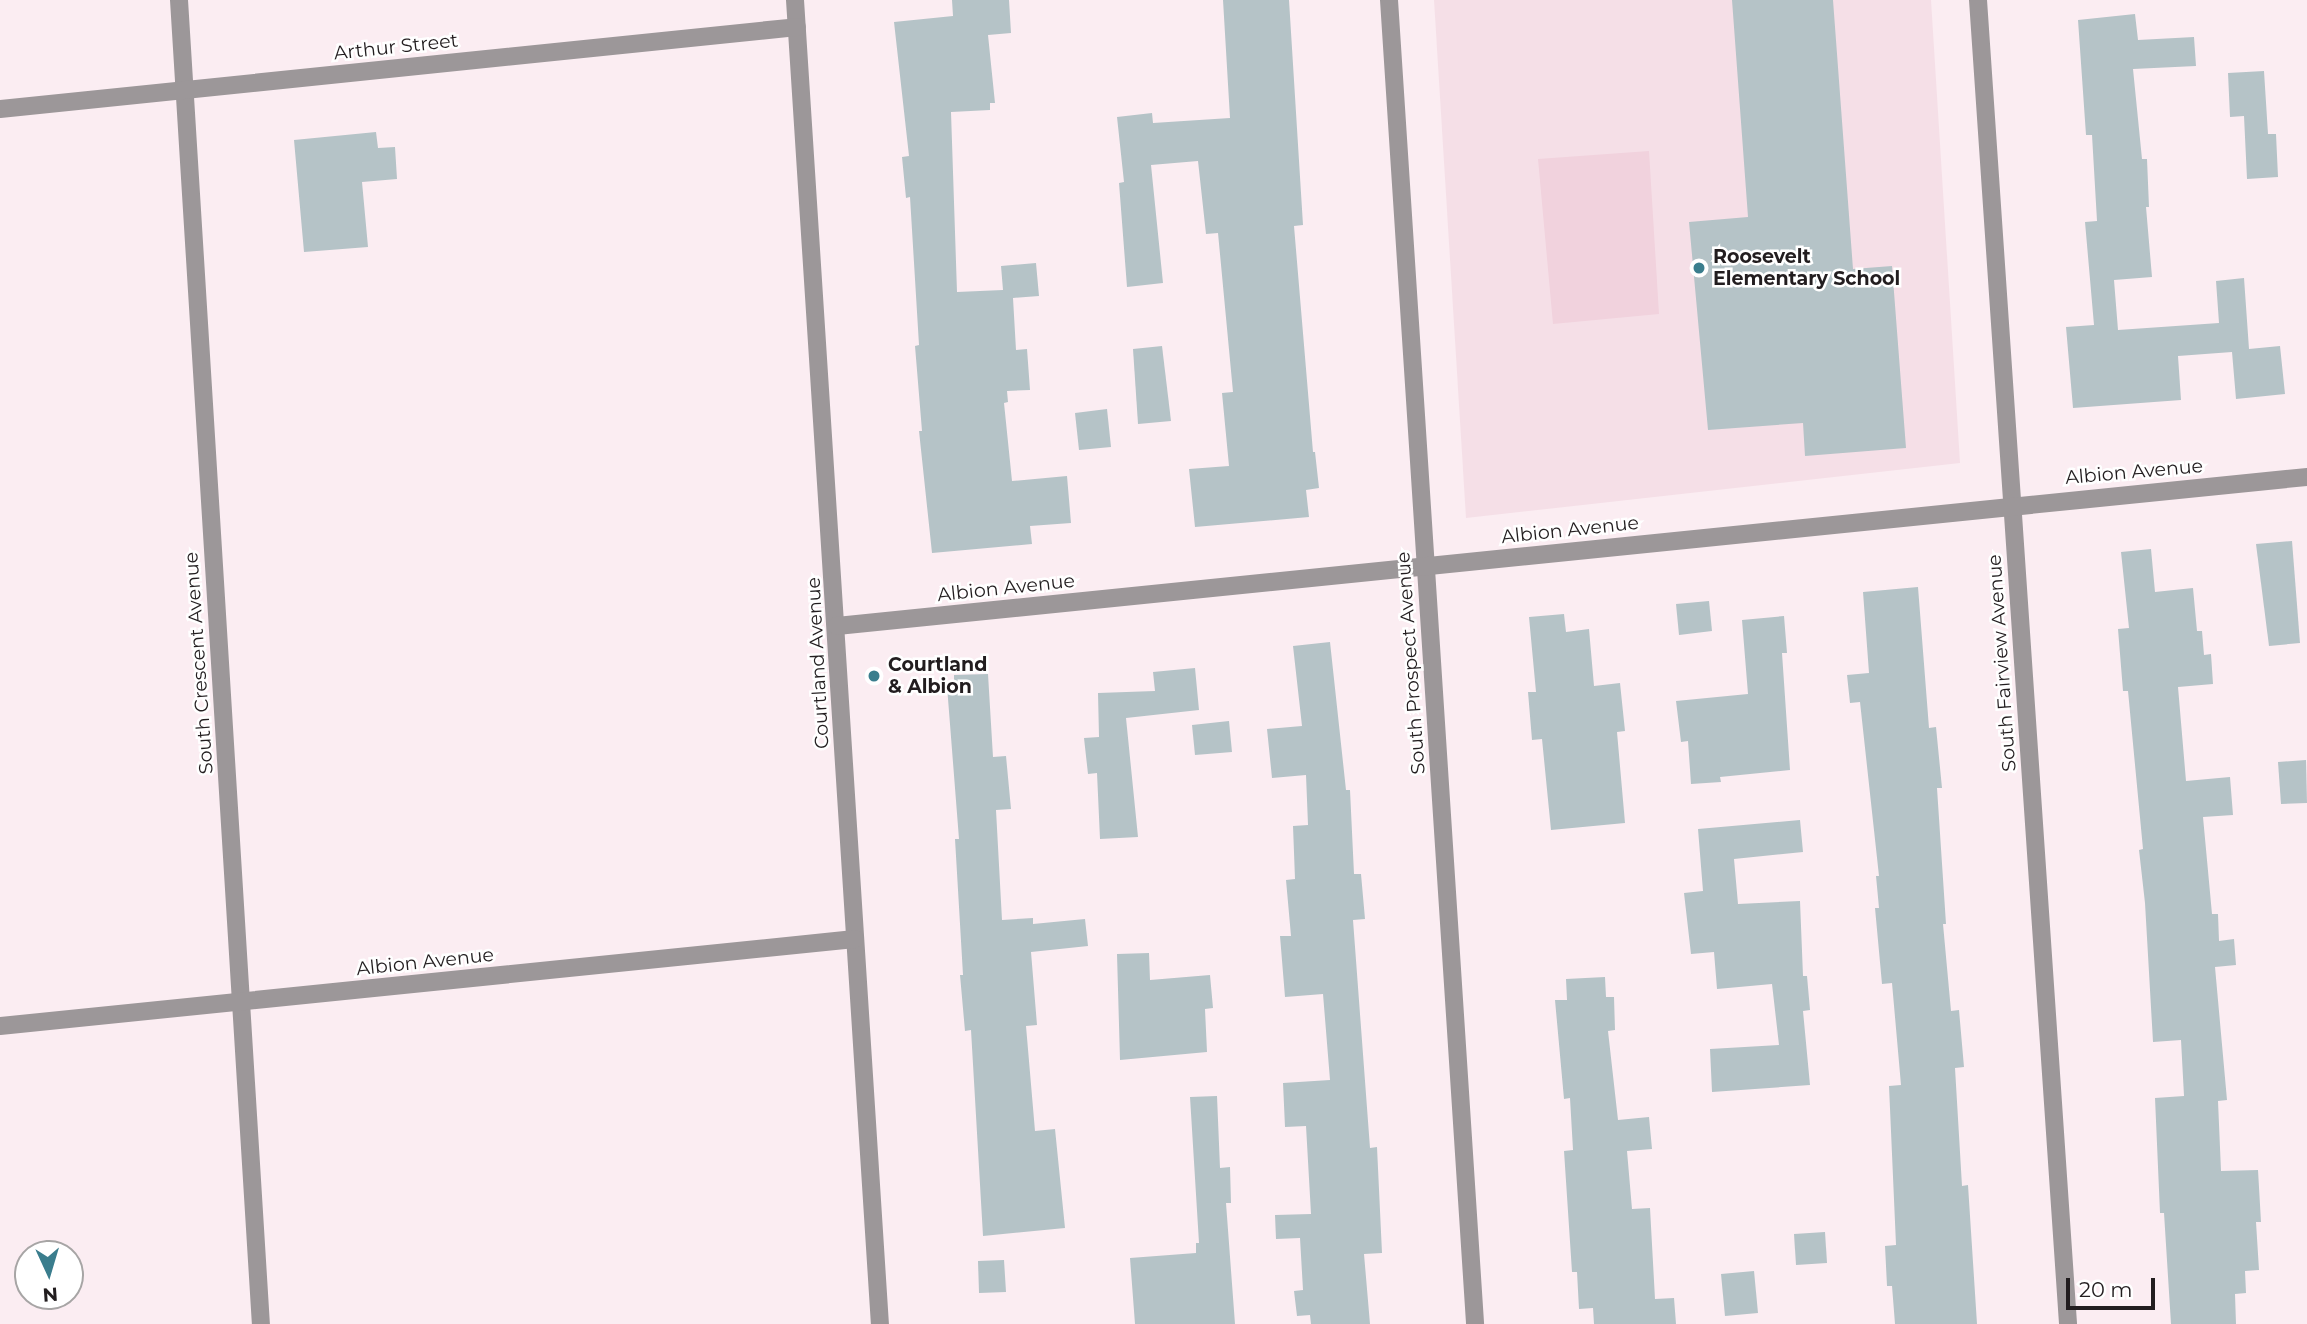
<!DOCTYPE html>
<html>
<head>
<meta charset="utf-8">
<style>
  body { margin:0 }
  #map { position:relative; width:2307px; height:1324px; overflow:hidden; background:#fbedf2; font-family:Montserrat,sans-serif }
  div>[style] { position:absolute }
  .built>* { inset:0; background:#f5dfe7 }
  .green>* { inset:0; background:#f1d2dd }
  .building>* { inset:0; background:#b5c3c7 }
  .minor>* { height:18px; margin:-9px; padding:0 9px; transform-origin:9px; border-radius:9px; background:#9c9799 }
  .dots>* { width:19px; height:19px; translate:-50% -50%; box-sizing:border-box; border:4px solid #fff; border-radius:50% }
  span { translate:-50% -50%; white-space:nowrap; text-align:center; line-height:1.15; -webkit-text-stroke:5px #fff; paint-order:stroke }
  .street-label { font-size:19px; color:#221d1f }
  .poi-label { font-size:19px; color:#221d1f; font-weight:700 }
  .left { translate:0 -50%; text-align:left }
  .north { position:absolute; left:14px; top:1240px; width:70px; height:70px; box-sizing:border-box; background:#fff; border:2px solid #a7a5a5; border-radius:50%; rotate:176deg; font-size:19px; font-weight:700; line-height:28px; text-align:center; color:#221d1f }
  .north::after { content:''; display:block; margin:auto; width:24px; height:32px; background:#3a7d8d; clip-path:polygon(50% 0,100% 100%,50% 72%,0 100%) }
  .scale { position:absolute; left:2066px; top:1278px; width:89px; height:32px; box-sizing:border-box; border:4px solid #221d1f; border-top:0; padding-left:9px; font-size:21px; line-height:24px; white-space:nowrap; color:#221d1f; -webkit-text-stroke:5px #fff; paint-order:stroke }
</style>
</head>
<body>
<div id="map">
  <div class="built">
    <i style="clip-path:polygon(1434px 0,1931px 0,1960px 463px,1466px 518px)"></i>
  </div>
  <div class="green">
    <i style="clip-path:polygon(1649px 151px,1659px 314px,1553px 324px,1538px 159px)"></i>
  </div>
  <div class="building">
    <i style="clip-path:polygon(952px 0,1009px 0,1011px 33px,988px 35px,995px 103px,990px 103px,990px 110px,951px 112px,957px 292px,1003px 290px,1001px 266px,1036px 263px,1039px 296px,1013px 298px,1016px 350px,1027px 349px,1030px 390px,1007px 391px,1008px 402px,1004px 403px,1012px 481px,1067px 476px,1071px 523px,1030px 526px,1032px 544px,932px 553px,919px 431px,922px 431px,915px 346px,919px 345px,910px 197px,906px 198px,902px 157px,909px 156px,894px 22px,953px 16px)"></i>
    <i style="clip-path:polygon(1223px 0,1289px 0,1303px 225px,1294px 226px,1313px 452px,1315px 452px,1319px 488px,1306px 490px,1309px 517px,1195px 527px,1189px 469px,1229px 466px,1222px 393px,1233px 392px,1218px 233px,1206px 234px,1198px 161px,1151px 165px,1163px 283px,1127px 287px,1119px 183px,1124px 182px,1117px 117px,1152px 113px,1153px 123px,1230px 118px)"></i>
    <i style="clip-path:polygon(1732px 0,1833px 0,1853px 269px,1892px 266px,1906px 448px,1805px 456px,1803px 423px,1708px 430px,1689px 222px,1748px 217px)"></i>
    <i style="clip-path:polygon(2135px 14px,2138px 40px,2194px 37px,2196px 66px,2133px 69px,2142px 159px,2147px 159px,2149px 207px,2146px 207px,2152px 277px,2114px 280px,2118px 330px,2219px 323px,2216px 281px,2244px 278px,2249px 349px,2280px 346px,2285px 394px,2236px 399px,2232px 352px,2178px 356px,2181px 400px,2073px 408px,2066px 327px,2094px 325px,2085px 222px,2097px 221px,2092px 135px,2086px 135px,2078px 20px)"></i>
    <i style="clip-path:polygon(2264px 71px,2268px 134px,2276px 134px,2278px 177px,2247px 179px,2244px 116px,2230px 117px,2228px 73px)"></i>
    <i style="clip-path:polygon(376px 132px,378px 148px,395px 147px,397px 179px,362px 182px,368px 247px,304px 252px,294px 140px)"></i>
    <i style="clip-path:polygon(1162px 346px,1171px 421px,1138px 424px,1133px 349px)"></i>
    <i style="clip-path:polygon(1107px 409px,1111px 447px,1079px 450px,1075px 413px)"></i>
    <i style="clip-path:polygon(2292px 541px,2300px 643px,2269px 646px,2256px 544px)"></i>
    <i style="clip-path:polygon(2151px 549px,2155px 592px,2193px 588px,2197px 631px,2202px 631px,2204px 655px,2211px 654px,2213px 684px,2178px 687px,2186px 781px,2230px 777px,2233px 815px,2203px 817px,2212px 914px,2218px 914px,2219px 941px,2234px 939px,2236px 965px,2215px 967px,2227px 1100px,2218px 1101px,2221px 1171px,2258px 1170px,2261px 1222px,2256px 1222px,2259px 1270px,2245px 1271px,2246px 1293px,2235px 1294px,2236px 1324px,2171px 1324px,2164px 1213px,2160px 1213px,2155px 1098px,2184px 1096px,2181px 1040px,2153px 1042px,2145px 903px,2139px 850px,2143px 849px,2128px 691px,2123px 691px,2118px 629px,2129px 628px,2121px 552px)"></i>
    <i style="clip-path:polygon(1918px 587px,1929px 728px,1936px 727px,1942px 788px,1937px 788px,1946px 924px,1943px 924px,1951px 1011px,1959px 1010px,1964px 1067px,1955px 1068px,1962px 1186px,1968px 1185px,1977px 1324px,1895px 1324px,1892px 1286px,1887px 1286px,1885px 1246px,1896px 1245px,1889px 1086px,1901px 1085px,1892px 983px,1882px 984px,1875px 908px,1879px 908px,1876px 876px,1879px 876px,1860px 702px,1850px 703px,1847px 675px,1869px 673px,1863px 592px)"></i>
    <i style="clip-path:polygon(1709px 601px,1712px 631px,1679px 635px,1676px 604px)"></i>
    <i style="clip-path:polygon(1564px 614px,1566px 632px,1589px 629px,1594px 686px,1620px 683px,1625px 731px,1617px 732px,1625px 823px,1551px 830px,1542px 739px,1532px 740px,1528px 692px,1536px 692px,1529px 617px)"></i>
    <i style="clip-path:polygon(1784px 616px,1787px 653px,1782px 653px,1790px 770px,1720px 777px,1721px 782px,1691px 784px,1688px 741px,1681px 742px,1676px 701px,1748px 694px,1742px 620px)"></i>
    <i style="clip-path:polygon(1330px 642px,1346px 790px,1350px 790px,1354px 874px,1361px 874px,1365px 919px,1353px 920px,1370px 1148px,1377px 1147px,1382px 1253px,1364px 1254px,1370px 1324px,1311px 1324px,1310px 1315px,1297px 1316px,1294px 1291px,1303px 1290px,1300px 1238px,1276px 1239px,1275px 1215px,1311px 1214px,1306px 1126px,1285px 1127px,1283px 1083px,1330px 1080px,1323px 994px,1285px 997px,1280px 936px,1291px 936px,1286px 880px,1295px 879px,1293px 826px,1308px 825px,1306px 775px,1272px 778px,1267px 729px,1302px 726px,1293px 646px)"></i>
    <i style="clip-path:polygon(1195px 668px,1199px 710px,1126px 718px,1138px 837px,1100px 839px,1097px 773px,1088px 774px,1084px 738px,1099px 737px,1098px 693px,1155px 691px,1153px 672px)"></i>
    <i style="clip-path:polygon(988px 674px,993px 757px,1006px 756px,1011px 809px,996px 810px,1002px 920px,1033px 918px,1033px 924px,1085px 919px,1088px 946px,1031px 952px,1037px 1025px,1026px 1026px,1035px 1131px,1055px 1129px,1065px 1228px,983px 1236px,971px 1030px,965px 1031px,960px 975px,963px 975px,955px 839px,959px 839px,947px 686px,954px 685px,954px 675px)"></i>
    <i style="clip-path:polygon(1229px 721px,1232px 752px,1195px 755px,1192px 725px)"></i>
    <i style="clip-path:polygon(2306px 760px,2307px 803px,2281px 804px,2278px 762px)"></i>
    <i style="clip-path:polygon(1800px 820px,1803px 852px,1734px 859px,1738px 904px,1800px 901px,1803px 976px,1807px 976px,1810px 1010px,1803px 1011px,1810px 1085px,1712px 1092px,1710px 1049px,1779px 1045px,1772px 984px,1717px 989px,1714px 952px,1691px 954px,1684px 893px,1703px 891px,1698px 829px)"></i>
    <i style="clip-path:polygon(1149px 953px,1150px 980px,1210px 975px,1213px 1008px,1205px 1009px,1207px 1052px,1120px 1060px,1117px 954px)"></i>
    <i style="clip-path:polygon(1605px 977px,1606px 997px,1614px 997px,1615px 1030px,1608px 1031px,1618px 1120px,1649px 1117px,1652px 1149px,1627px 1151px,1632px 1209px,1650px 1208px,1655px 1299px,1674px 1298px,1676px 1324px,1594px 1324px,1593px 1308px,1579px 1309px,1577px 1272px,1572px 1272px,1564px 1151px,1573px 1150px,1570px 1098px,1564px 1099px,1555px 1000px,1567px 1000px,1566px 979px)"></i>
    <i style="clip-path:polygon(1217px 1096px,1220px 1168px,1230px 1167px,1231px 1203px,1226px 1203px,1235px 1324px,1135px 1324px,1130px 1258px,1196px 1253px,1196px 1243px,1199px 1243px,1190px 1097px)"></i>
    <i style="clip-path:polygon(1825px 1232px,1827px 1263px,1796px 1265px,1794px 1234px)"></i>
    <i style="clip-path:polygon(1004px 1260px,1006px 1292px,979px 1293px,978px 1261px)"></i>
    <i style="clip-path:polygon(1754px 1271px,1758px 1313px,1725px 1316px,1721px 1274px)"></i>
  </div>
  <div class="minor">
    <i style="left:179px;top:0;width:1327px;rotate:86.46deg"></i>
    <i style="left:795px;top:0;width:1327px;rotate:86.33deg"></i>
    <i style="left:1389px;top:0;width:1327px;rotate:86.28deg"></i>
    <i style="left:1978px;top:0;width:1327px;rotate:86.11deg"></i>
    <i style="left:0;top:109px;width:801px;rotate:-5.87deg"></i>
    <i style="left:837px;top:626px;width:1478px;rotate:-5.79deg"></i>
    <i style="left:0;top:1026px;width:859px;rotate:-5.81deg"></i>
  </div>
  <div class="dots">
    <i style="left:1699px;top:268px;background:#3a7d8d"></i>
    <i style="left:874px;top:676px;background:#3a7d8d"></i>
  </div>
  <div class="street-label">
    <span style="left:396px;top:47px;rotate:-6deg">Arthur Street</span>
    <span style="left:2134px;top:472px;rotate:-5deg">Albion Avenue</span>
    <span style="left:1570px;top:530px;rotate:-6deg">Albion Avenue</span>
    <span style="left:1006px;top:588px;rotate:-6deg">Albion Avenue</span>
    <span style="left:199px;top:663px;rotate:-94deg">South Crescent Avenue</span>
    <span style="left:818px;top:663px;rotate:-93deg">Courtland Avenue</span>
    <span style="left:1411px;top:663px;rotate:-94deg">South Prospect Avenue</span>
    <span style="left:2002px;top:663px;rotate:-94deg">South Fairview Avenue</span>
    <span style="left:425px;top:962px;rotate:-6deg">Albion Avenue</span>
  </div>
  <div class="poi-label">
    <span class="left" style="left:1713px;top:268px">Roosevelt<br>Elementary School</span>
    <span class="left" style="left:888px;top:676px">Courtland<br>&amp; Albion</span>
  </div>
  <div class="north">N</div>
  <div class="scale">20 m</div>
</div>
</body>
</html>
